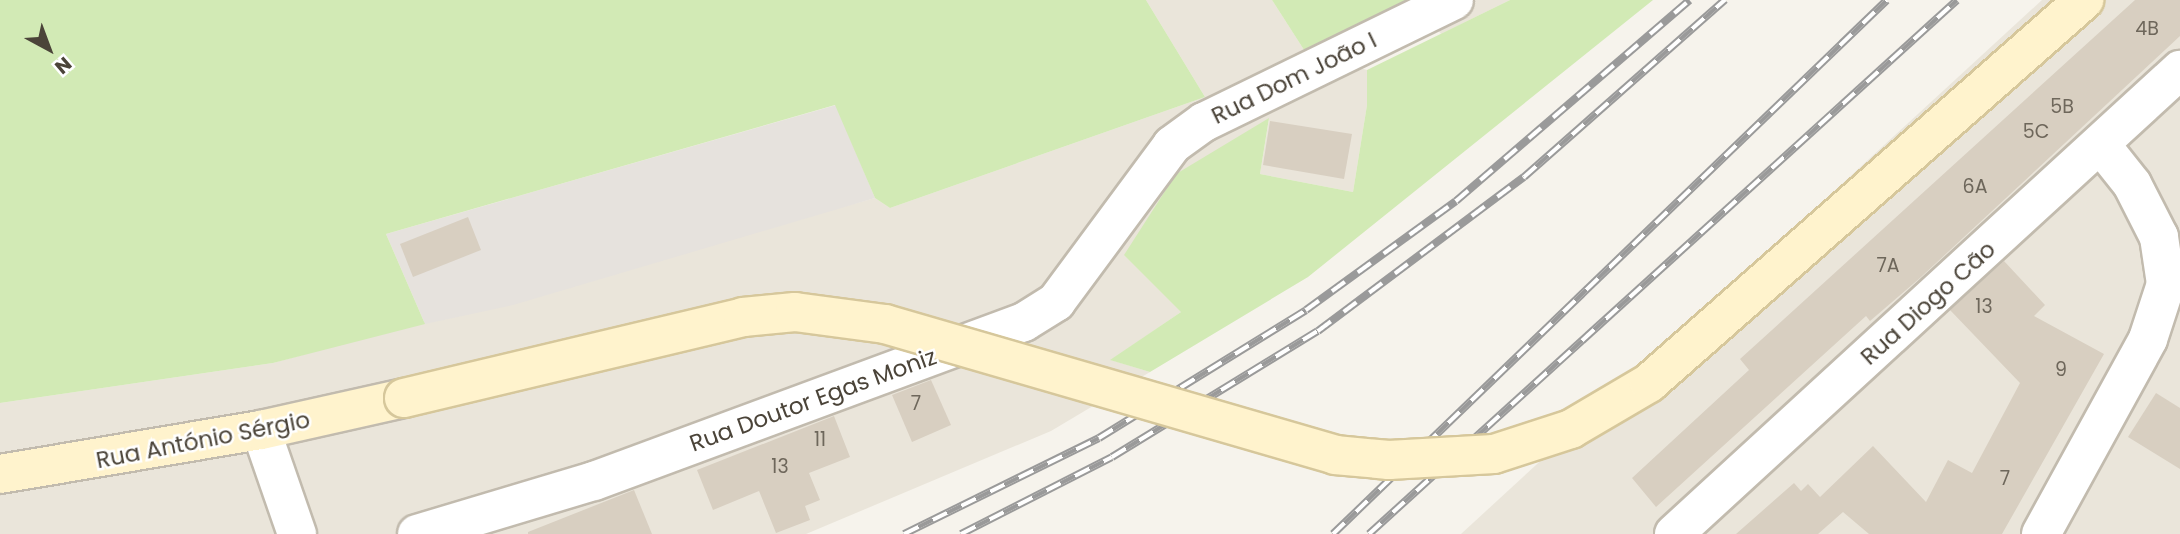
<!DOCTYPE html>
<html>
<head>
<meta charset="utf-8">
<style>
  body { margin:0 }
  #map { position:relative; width:2180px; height:534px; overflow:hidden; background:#f6f3ec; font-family:Poppins,sans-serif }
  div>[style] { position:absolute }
  .residential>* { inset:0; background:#eae5da }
  .industrial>* { inset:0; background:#e6e2dd }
  .green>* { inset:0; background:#d2eab5 }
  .building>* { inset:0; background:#d8cfc1 }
  .roads { filter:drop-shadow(2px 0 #c2bbae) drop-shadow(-2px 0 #c2bbae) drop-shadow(0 2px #c2bbae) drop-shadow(0 -2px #c2bbae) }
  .minor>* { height:38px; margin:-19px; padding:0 19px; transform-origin:19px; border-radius:19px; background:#fff }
  .secondary>* { height:38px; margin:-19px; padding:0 19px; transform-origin:19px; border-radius:19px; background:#fff3cd }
  .rail>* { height:8px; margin-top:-4px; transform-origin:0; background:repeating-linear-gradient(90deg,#fff 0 16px,#9a9a9a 0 32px); box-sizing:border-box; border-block:2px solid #9a9a9a }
  .bridges { filter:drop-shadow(2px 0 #d6c79b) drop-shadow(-2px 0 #d6c79b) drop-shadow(0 2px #d6c79b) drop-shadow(0 -2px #d6c79b) }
  .secondary-bridge>* { height:38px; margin:-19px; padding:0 19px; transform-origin:19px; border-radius:19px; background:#fff3cd }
  span { translate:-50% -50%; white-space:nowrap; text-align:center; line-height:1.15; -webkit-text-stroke:5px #fff; paint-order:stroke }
  .number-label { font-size:19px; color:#6e675b }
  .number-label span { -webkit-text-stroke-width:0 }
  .street-label { font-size:23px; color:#4b4439 }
  .north { position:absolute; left:14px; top:14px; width:70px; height:70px; -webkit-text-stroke:5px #fff; paint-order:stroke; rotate:139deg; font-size:19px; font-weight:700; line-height:28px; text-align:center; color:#4b4439 }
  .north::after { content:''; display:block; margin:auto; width:24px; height:32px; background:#4b4439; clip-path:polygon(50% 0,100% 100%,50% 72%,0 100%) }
</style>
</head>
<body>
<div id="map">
  <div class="residential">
    <i style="clip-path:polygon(1146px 0,1272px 0,1306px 53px,1367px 70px,1367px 105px,1353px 192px,1260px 174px,1269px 119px,1181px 312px,1111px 360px,1150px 372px,1051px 431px,806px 534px,0 534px,0 403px,273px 363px,875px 198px,890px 208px,1205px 97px)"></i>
    <i style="clip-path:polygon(1417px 0,1510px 0,1441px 34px)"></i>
    <i style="clip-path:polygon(2042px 0,2180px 0,2180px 534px,1461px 534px)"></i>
  </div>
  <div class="industrial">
    <i style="clip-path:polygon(836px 105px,875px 198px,513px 305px,425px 324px,386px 234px)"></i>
  </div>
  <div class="green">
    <i style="clip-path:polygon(0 0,1146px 0,1205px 97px,890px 208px,875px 198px,835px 105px,386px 234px,425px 324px,273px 363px,0 403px)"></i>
    <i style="clip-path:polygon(1272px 0,1417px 0,1306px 53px)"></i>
    <i style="clip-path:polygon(1510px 0,1653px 0,1308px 277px,1150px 372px,1110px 360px,1181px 312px,1124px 255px,1176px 174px,1269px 118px,1260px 174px,1353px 192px,1367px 105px,1367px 70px)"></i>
  </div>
  <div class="building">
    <i style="clip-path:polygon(2135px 0,2180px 0,2180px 36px,1920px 278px,1870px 321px,1866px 316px,1656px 507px,1632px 478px,1749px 370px,1740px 359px)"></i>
    <i style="clip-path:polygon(1270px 121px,1352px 134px,1344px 179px,1263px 165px)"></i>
    <i style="clip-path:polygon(468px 217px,481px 250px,413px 277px,400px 244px)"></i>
    <i style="clip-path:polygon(2004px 261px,2045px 305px,2034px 316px,2104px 354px,2002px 534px,1869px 534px,1843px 512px,1818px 534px,1736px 534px,1794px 483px,1801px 491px,1808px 484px,1820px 497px,1873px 446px,1926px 502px,1948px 460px,1972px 473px,2020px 383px,1950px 310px)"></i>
    <i style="clip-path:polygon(931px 380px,951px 425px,912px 442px,892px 395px)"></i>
    <i style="clip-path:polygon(2156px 393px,2180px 408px,2180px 469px,2128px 437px)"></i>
    <i style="clip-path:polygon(834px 416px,850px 457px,809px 473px,820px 500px,805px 506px,810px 520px,776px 533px,759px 491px,713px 510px,697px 470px)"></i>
    <i style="clip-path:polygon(634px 490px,652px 534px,528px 534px,528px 532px)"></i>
  </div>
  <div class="roads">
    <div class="minor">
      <i style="left:261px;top:430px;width:110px;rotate:70.9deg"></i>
      <i style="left:417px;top:534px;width:185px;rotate:-16.7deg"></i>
      <i style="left:594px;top:481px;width:458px;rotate:-20.3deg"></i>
      <i style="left:1024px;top:322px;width:38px;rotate:-32deg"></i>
      <i style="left:1056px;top:302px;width:195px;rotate:-53.5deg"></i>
      <i style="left:1172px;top:145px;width:39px;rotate:-36deg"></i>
      <i style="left:1204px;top:122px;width:278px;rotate:-26deg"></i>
      <i style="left:1674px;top:534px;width:687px;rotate:-42.52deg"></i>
      <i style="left:2041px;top:534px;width:222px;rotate:-61.2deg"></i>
      <i style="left:2148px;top:339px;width:58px;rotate:-71.9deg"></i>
      <i style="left:2166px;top:284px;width:48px;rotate:-98.5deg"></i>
      <i style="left:2159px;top:237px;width:59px;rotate:-117deg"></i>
      <i style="left:2132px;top:184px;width:50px;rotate:-128.5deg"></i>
    </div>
    <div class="secondary">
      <i style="left:0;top:474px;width:265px;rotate:-9.6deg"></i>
      <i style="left:261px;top:430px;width:147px;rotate:-12.6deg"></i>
    </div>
  </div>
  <div class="rail">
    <i style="left:904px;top:534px;width:217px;rotate:-26.2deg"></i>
    <i style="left:1099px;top:438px;width:243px;rotate:-31.7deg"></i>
    <i style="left:1306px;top:310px;width:185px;rotate:-36deg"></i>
    <i style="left:1456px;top:201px;width:308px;rotate:-40.7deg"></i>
    <i style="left:961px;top:534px;width:169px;rotate:-27deg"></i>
    <i style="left:1112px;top:457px;width:241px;rotate:-31.5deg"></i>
    <i style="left:1318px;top:331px;width:257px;rotate:-36.8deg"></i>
    <i style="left:1524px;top:177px;width:268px;rotate:-41.4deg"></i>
    <i style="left:1333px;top:534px;width:769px;rotate:-43.95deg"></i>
    <i style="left:1369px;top:534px;width:794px;rotate:-42.24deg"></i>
  </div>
  <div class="bridges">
    <div class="secondary-bridge">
      <i style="left:404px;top:398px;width:349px;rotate:-13.4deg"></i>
      <i style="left:743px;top:317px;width:52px;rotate:-5.5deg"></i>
      <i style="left:795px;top:312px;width:91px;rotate:7.6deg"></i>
      <i style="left:885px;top:324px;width:469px;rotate:16.2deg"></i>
      <i style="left:1335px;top:455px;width:54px;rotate:5.3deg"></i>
      <i style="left:1389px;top:460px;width:105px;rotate:-3.3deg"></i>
      <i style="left:1494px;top:454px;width:81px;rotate:-18deg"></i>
      <i style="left:1571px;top:429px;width:91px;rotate:-30.5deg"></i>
      <i style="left:1649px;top:383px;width:580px;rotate:-41.36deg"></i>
    </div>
  </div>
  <div class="number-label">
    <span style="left:2147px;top:29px">4B</span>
    <span style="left:2062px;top:107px">5B</span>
    <span style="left:2036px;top:132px">5C</span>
    <span style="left:1975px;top:187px">6A</span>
    <span style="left:1888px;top:266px">7A</span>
    <span style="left:1984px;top:307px">13</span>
    <span style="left:2061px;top:370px">9</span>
    <span style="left:916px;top:404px">7</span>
    <span style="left:820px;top:440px">11</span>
    <span style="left:780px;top:467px">13</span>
    <span style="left:2005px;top:479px">7</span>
  </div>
  <div class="street-label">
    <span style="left:1294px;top:78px;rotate:-26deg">Rua Dom João I</span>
    <span style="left:1928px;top:303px;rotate:-42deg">Rua Diogo Cão</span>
    <span style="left:813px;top:400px;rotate:-20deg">Rua Doutor Egas Moniz</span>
    <span style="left:203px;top:440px;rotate:-11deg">Rua António Sérgio</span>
  </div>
  <div class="north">N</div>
</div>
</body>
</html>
